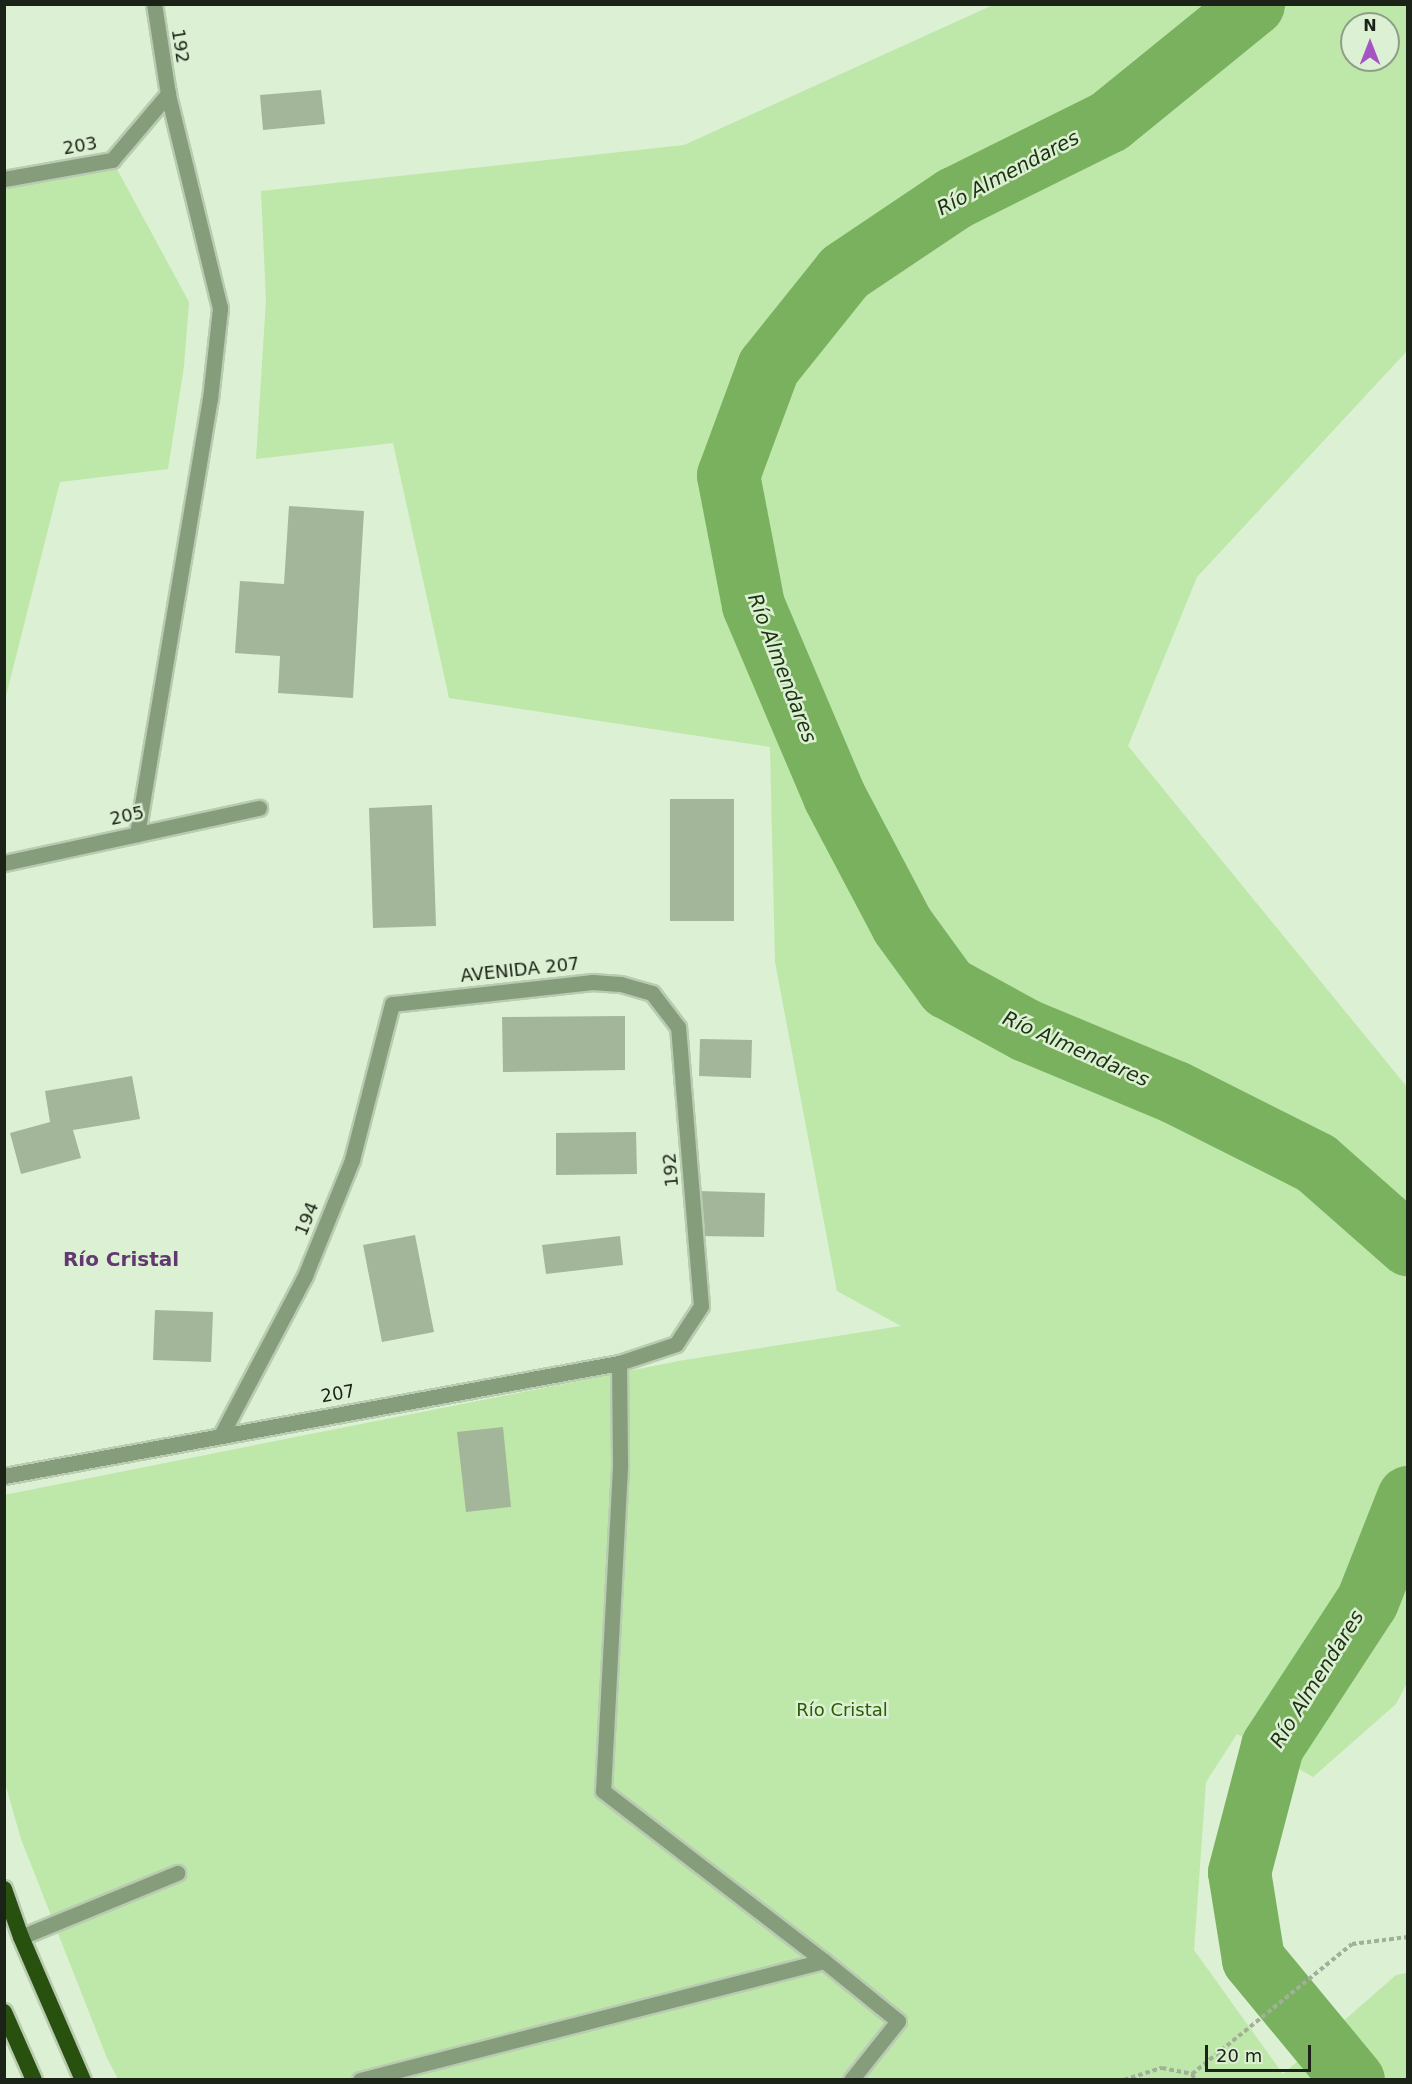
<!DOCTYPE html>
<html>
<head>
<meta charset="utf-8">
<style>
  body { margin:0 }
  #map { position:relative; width:1412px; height:2084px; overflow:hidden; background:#dcf0d3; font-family:"DejaVu Sans",sans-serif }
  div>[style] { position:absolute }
  .green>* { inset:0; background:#bee7aa }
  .river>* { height:63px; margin:-31.5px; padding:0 31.5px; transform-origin:31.5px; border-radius:31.5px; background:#7ab15f }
  .building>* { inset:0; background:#a3b69a }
  .path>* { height:4px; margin-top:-2px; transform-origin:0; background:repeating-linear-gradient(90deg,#a0b099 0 4.5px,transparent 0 7.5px) }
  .roads { filter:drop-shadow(2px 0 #b9cbb1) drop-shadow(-2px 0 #b9cbb1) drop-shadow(0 2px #b9cbb1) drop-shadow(0 -2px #b9cbb1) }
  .service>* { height:15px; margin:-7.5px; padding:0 7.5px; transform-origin:7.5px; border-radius:7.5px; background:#859d7a }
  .minor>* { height:15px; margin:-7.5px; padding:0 7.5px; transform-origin:7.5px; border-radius:7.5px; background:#859d7a }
  .trunk>* { height:16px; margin:-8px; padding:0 8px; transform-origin:8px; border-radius:8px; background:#28500e }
  span { translate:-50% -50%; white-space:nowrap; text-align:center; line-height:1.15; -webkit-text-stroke:5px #dcf0d3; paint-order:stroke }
  .street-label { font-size:18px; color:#1b2318 }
  .park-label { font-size:18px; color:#2b5c03 }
  .water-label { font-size:20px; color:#1d3211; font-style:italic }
  .neighbourhood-label { font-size:20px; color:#613970; font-weight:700 }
  .frame { position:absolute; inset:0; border:6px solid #1b2318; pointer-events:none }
  .north { position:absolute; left:1340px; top:12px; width:60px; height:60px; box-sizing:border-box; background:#dcf0d3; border:2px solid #8f9e88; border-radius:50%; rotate:0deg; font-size:16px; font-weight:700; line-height:24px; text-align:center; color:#1b2318 }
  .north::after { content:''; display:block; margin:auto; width:21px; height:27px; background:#a554c3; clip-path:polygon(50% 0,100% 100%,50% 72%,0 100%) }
  .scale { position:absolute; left:1205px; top:2045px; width:106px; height:27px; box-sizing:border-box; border:3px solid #1b2318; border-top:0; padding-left:8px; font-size:18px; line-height:21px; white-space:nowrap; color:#1b2318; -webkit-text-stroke:4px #dcf0d3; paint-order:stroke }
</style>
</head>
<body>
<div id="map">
  <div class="green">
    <i style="clip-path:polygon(evenodd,993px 5px,1407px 5px,1407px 351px,1197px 577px,1128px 746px,1407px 1087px,1407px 1683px,1396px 1704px,1313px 1777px,1237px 1734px,1206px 1782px,1194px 1950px,1283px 2074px,1396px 1975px,1407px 1973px,1407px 2079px,118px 2079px,107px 2058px,21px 1839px,5px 1783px,4px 1495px,684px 1360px,901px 1326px,837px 1291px,775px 962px,770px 747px,449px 698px,393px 443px,256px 459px,266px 300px,261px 191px,684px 145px,993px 5px,1352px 24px,1388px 24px,1388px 60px,1352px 60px,1352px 24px)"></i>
    <i style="clip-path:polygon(112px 160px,189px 302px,184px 366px,168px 469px,60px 482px,5px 700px,5px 179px)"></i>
  </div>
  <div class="river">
    <i style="left:1253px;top:4px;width:186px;rotate:140.9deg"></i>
    <i style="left:1109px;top:121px;width:173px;rotate:153.6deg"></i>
    <i style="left:954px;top:198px;width:133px;rotate:146.1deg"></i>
    <i style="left:844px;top:272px;width:122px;rotate:128.7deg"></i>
    <i style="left:768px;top:367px;width:115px;rotate:110.3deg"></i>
    <i style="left:728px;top:475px;width:132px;rotate:79.1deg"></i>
    <i style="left:753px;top:605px;width:207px;rotate:67deg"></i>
    <i style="left:834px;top:796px;width:146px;rotate:62.2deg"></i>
    <i style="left:902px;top:925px;width:77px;rotate:54deg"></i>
    <i style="left:947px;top:987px;width:90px;rotate:28.6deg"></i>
    <i style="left:1026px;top:1030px;width:161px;rotate:22.6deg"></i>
    <i style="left:1175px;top:1092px;width:158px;rotate:26.7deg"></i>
    <i style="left:1316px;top:1163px;width:123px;rotate:41.4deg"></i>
    <i style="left:1353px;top:2080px;width:157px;rotate:-129.6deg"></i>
    <i style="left:1253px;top:1959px;width:88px;rotate:-99.1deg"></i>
    <i style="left:1239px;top:1872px;width:130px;rotate:-75.3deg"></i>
    <i style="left:1272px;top:1746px;width:173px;rotate:-56.8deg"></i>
    <i style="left:1367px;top:1601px;width:112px;rotate:-68.5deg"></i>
  </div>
  <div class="building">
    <i style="clip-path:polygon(321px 90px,325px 124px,263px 130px,260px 95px)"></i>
    <i style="clip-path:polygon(289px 506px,364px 511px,353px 698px,278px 693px,280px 656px,235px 653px,240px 581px,284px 584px)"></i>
    <i style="clip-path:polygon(670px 799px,734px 799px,734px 921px,670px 921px)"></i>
    <i style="clip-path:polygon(432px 805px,436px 926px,373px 928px,369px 808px)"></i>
    <i style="clip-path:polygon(625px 1016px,625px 1070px,503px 1072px,502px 1017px)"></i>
    <i style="clip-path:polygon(700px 1039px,752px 1040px,751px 1078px,699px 1076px)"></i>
    <i style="clip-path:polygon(132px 1076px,140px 1119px,73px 1130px,81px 1158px,21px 1174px,10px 1133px,50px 1122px,45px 1091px)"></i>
    <i style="clip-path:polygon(636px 1132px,637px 1174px,556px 1175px,556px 1133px)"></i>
    <i style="clip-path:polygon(699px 1191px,765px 1193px,764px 1237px,698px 1236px)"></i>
    <i style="clip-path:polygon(415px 1235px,434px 1332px,382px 1342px,363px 1245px)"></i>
    <i style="clip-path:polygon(620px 1236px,623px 1265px,546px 1274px,542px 1245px)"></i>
    <i style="clip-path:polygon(155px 1310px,213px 1312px,211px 1362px,153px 1360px)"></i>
    <i style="clip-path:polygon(503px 1427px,511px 1507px,466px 1512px,457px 1432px)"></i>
  </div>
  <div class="path">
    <i style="left:1192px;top:2074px;width:206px;rotate:-39.1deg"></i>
    <i style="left:1352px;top:1944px;width:56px;rotate:-7.1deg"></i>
    <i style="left:1124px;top:2080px;width:40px;rotate:-18deg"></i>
    <i style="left:1162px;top:2068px;width:31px;rotate:11deg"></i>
    <i style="left:1192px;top:2074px;width:7px;rotate:63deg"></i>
  </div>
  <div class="roads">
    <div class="service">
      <i style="left:137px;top:834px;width:441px;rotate:-80.5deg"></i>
      <i style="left:210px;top:399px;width:92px;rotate:-83.7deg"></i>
      <i style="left:220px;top:308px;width:220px;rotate:-103.7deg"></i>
      <i style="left:619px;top:1363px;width:104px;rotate:89.4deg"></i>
      <i style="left:620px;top:1467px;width:324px;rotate:93deg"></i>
      <i style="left:603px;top:1791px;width:279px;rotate:37.6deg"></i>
      <i style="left:824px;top:1961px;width:95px;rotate:39deg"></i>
      <i style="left:898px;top:2021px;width:75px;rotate:128.5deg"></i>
      <i style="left:21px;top:1937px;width:169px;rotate:-22.3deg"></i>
      <i style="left:360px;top:2080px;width:479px;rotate:-14.4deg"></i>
    </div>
    <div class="minor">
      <i style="left:4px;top:179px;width:110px;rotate:-10deg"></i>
      <i style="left:112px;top:160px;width:87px;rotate:-49.7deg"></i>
      <i style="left:168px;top:94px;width:91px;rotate:-98.8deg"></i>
      <i style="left:4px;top:863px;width:261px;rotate:-12.2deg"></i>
      <i style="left:4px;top:1476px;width:625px;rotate:-10.41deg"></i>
      <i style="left:619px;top:1363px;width:60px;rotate:-18.4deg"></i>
      <i style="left:676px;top:1344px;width:45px;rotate:-56.7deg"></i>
      <i style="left:701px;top:1306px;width:280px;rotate:-94.7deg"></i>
      <i style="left:678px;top:1027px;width:43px;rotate:-127.4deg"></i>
      <i style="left:652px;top:993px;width:33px;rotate:-164deg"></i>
      <i style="left:620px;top:984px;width:28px;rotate:-176deg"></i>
      <i style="left:592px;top:982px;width:201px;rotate:173.7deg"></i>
      <i style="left:392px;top:1004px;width:161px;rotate:104.4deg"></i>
      <i style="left:352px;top:1160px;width:125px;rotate:112.1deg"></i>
      <i style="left:305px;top:1276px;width:180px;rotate:117.8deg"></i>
    </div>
    <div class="trunk">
      <i style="left:4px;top:1889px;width:51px;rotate:70.5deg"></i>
      <i style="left:21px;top:1937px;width:156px;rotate:66.6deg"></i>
      <i style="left:4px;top:2012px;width:74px;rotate:66.2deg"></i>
    </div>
  </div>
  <div class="street-label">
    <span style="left:180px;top:46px;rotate:81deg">192</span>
    <span style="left:80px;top:146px;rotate:-10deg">203</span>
    <span style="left:127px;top:816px;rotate:-12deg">205</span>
    <span style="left:520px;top:970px;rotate:-6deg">AVENIDA 207</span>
    <span style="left:671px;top:1170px;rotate:-95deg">192</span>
    <span style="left:307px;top:1219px;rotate:-68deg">194</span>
    <span style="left:338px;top:1394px;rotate:-10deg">207</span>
  </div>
  <div class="park-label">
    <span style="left:842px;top:1710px">Río Cristal</span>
  </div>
  <div class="water-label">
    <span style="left:1008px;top:173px;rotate:-28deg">Río Almendares</span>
    <span style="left:782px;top:668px;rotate:69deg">Río Almendares</span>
    <span style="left:1076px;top:1049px;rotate:24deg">Río Almendares</span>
    <span style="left:1317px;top:1679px;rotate:-58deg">Río Almendares</span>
  </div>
  <div class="neighbourhood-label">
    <span style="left:121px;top:1259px">Río Cristal</span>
  </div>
  <div class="frame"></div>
  <div class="north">N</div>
  <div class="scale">20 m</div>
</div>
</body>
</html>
